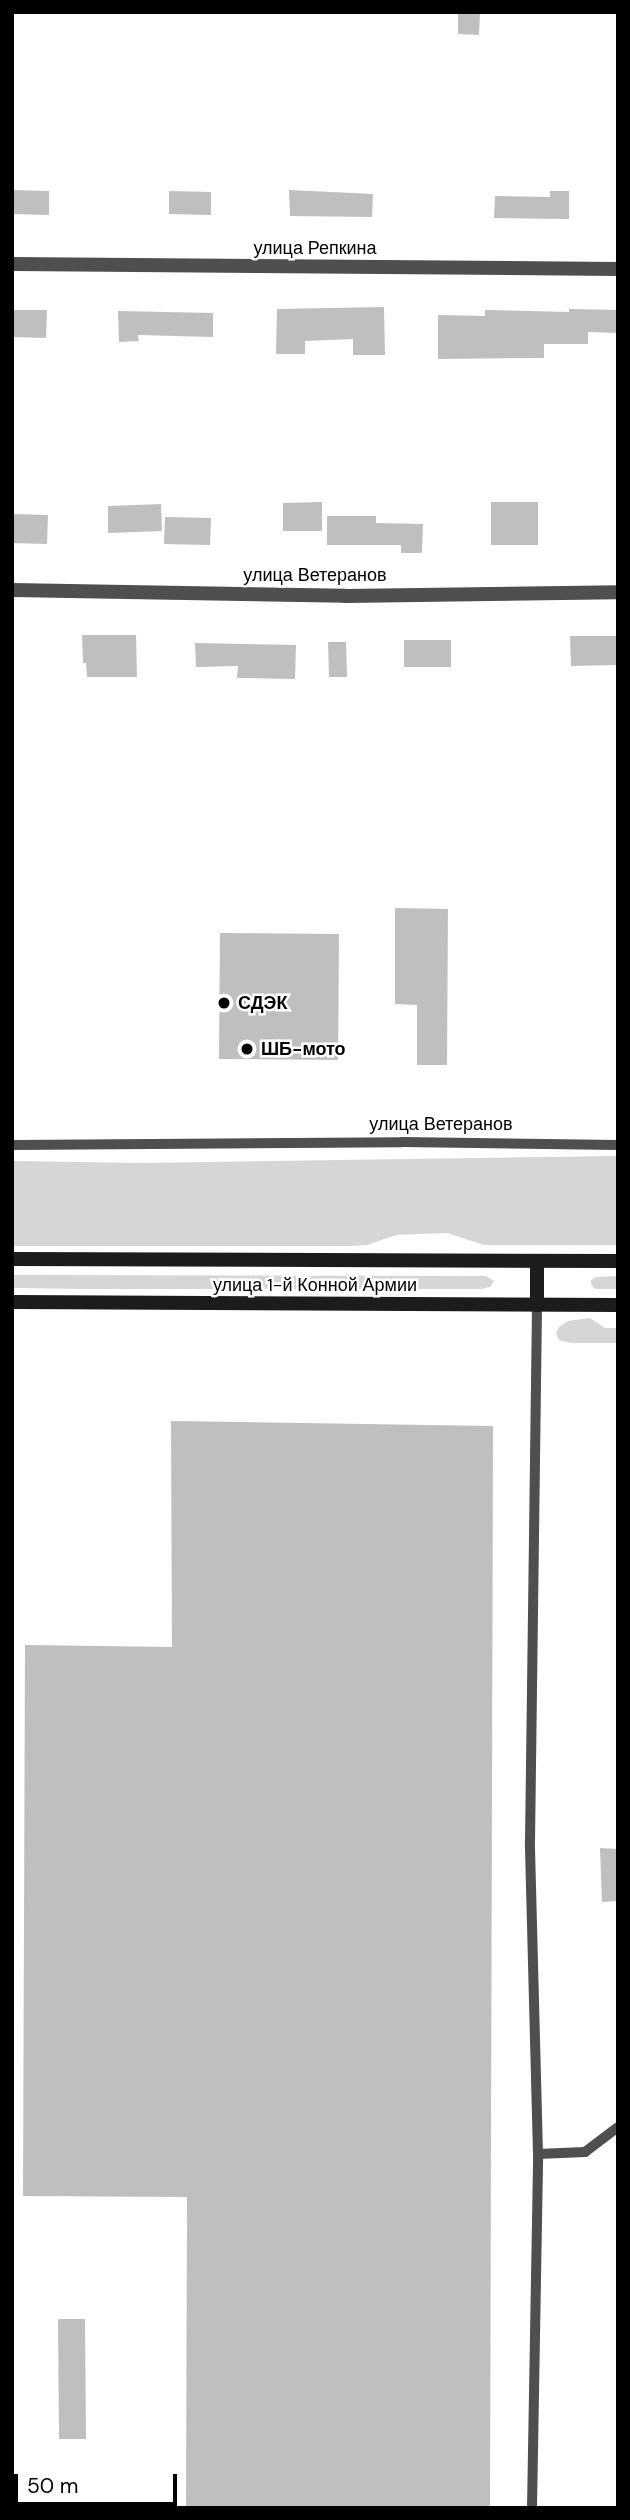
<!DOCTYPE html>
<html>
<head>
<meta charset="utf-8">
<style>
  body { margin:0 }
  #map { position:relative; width:630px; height:2520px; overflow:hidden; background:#fff; font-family:"DM Sans",sans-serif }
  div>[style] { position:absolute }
  .green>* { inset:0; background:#d6d6d6 }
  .building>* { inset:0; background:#bfbfbf }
  .lane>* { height:10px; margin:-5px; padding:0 5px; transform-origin:5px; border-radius:5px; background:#4f4f4f }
  .street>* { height:14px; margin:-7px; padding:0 7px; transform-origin:7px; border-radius:7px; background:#4f4f4f }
  .secondary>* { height:14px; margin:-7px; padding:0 7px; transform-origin:7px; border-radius:7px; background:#1c1c1c }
  .dots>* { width:19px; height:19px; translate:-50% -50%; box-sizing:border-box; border:4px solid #fff; border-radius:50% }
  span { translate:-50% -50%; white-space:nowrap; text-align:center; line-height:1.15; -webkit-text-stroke:5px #fff; paint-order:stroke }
  .street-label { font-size:18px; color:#000 }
  .poi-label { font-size:18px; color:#000; font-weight:700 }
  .left { translate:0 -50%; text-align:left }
  .frame { position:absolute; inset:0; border:14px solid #000; pointer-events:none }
  .scale { position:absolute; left:14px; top:2474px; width:163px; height:32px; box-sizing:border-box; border:4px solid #000; border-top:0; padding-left:9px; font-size:21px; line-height:24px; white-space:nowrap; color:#000; -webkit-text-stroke:5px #fff; paint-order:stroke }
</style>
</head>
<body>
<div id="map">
  <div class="green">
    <i style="clip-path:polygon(618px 1156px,618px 1245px,484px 1245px,447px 1233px,396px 1235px,367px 1245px,350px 1246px,12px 1246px,12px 1161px,143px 1163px)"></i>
    <i style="clip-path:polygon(12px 1275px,486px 1276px,494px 1281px,490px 1287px,482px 1289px,85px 1289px,12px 1288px)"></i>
    <i style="clip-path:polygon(618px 1276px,618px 1289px,595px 1289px,591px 1284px,591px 1280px,596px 1277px)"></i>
    <i style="clip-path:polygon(590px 1318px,605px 1328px,618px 1328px,618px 1343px,571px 1343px,559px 1340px,556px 1333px,559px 1327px,568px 1321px)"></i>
  </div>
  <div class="building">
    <i style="clip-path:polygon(458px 12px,480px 12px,479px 35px,458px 34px)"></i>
    <i style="clip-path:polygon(12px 190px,49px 191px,49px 215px,12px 214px)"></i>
    <i style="clip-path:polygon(289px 190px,373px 194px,372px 217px,290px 216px)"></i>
    <i style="clip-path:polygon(169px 191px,211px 192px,211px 215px,169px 214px)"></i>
    <i style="clip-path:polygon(550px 191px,569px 191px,569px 219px,494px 218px,495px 196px,550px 197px)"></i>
    <i style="clip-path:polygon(384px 307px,385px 355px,353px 355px,353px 339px,305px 341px,305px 354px,276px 354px,277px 309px)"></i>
    <i style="clip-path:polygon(569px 309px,618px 310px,618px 333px,588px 332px,588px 344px,544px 344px,544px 358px,438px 359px,438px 315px,485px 316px,485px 310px,569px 312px)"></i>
    <i style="clip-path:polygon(12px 310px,47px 310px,46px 338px,12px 337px)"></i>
    <i style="clip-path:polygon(118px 311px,213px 313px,213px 337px,138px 335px,139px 341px,119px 342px)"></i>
    <i style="clip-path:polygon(322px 502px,322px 531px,283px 531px,283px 503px)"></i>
    <i style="clip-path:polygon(491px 502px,538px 502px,538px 545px,491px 545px)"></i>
    <i style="clip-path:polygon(161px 504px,162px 531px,108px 533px,108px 506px)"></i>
    <i style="clip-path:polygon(12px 514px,48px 515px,47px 544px,12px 543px)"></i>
    <i style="clip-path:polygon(327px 516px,376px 516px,376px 523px,423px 524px,422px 553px,401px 553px,401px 545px,327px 545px)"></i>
    <i style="clip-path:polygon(165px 517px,211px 518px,210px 545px,164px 544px)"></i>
    <i style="clip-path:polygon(82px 635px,136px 635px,137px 677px,87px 677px,86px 663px,83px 663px)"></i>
    <i style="clip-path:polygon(570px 636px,618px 636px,618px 665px,571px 666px)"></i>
    <i style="clip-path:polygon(404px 640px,451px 640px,451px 667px,404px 667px)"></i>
    <i style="clip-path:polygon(328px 642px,346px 642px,347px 677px,329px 677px)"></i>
    <i style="clip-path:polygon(195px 643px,296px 645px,295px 679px,237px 678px,238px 666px,196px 667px)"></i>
    <i style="clip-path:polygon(395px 908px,448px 909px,447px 1065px,417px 1065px,417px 1005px,395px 1004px)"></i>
    <i style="clip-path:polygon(220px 933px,339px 934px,338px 1060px,219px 1059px)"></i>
    <i style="clip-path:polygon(171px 1421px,493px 1426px,490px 2508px,186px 2508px,187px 2197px,23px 2196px,25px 1645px,172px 1647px)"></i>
    <i style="clip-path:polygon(600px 1848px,618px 1849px,618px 1901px,602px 1902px)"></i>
    <i style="clip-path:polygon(58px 2319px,85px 2319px,86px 2439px,59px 2439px)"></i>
  </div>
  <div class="lane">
    <i style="left:12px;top:1145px;width:390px;rotate:-0.4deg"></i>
    <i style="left:402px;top:1142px;width:216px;rotate:0.8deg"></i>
    <i style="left:538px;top:2154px;width:47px;rotate:-2.4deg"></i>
    <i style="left:585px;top:2152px;width:41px;rotate:-37.1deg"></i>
    <i style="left:532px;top:2508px;width:354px;rotate:-89deg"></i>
    <i style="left:538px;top:2154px;width:312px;rotate:-91.5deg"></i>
    <i style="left:530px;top:1842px;width:537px;rotate:-89.25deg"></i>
  </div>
  <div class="street">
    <i style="left:12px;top:264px;width:606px;rotate:0.47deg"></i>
    <i style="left:12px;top:590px;width:333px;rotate:1deg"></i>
    <i style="left:345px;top:596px;width:273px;rotate:-0.8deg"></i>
  </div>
  <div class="secondary">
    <i style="left:12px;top:1259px;width:606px;rotate:0.19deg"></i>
    <i style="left:12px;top:1302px;width:606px;rotate:0.28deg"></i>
    <i style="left:537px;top:1305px;width:44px;rotate:-90deg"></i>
  </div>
  <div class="dots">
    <i style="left:224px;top:1003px;background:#000"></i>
    <i style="left:247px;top:1049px;background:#000"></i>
  </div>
  <div class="street-label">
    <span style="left:315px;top:248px">улица Репкина</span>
    <span style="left:315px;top:575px">улица Ветеранов</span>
    <span style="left:441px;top:1124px">улица Ветеранов</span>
    <span style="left:315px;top:1285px">улица 1-й Конной Армии</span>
  </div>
  <div class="poi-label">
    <span class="left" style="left:238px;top:1003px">СДЭК</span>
    <span class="left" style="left:261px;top:1049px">ШБ-мото</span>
  </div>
  <div class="frame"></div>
  <div class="scale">50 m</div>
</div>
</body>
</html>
